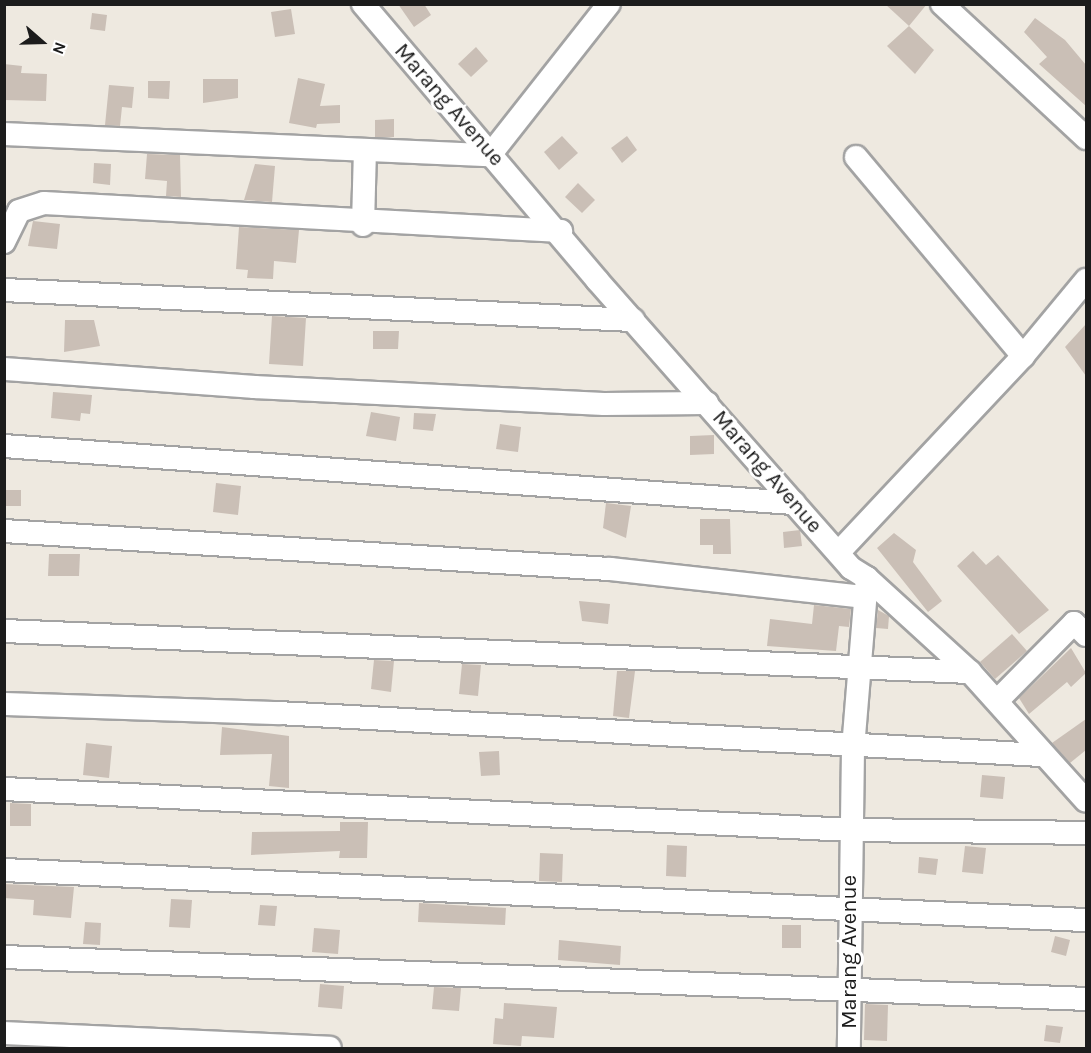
<!DOCTYPE html>
<html>
<head>
<meta charset="utf-8">
<style>
  body { margin:0 }
  #map { position:relative; width:1091px; height:1053px; overflow:hidden; background:#eee9e0; font-family:Karla,sans-serif }
  div>[style] { position:absolute }
  .building>* { inset:0; background:#cabfb6 }
  .roads { filter:drop-shadow(2px 0 #a3a3a3) drop-shadow(-2px 0 #a3a3a3) drop-shadow(0 2px #a3a3a3) drop-shadow(0 -2px #a3a3a3) }
  .minor>* { height:22px; margin:-11px; padding:0 11px; transform-origin:11px; border-radius:11px; background:#fff }
  span { translate:-50% -50%; white-space:nowrap; text-align:center; line-height:1.15; -webkit-text-stroke:6px #fff; paint-order:stroke }
  .street-label { font-size:22px; color:#1c1c1c }
  .frame { position:absolute; inset:0; border:6px solid #1c1c1c; pointer-events:none }
  .north { position:absolute; left:12px; top:12px; width:60px; height:60px; -webkit-text-stroke:4px #fff; paint-order:stroke; rotate:110deg; font-size:16px; font-weight:700; line-height:24px; text-align:center; color:#1c1c1c }
  .north::after { content:''; display:block; margin:auto; width:21px; height:27px; background:#1c1c1c; clip-path:polygon(50% 0,100% 100%,50% 72%,0 100%) }
</style>
</head>
<body>
<div id="map">
  <div class="building">
    <i style="clip-path:polygon(398px 4px,424px 4px,431px 15px,414px 27px)"></i>
    <i style="clip-path:polygon(885px 4px,927px 4px,909px 26px)"></i>
    <i style="clip-path:polygon(291px 9px,295px 34px,275px 37px,271px 12px)"></i>
    <i style="clip-path:polygon(92px 13px,107px 15px,105px 31px,90px 29px)"></i>
    <i style="clip-path:polygon(1035px 18px,1065px 40px,1086px 65px,1086px 106px,1039px 64px,1047px 57px,1024px 32px)"></i>
    <i style="clip-path:polygon(909px 26px,934px 50px,915px 74px,887px 46px)"></i>
    <i style="clip-path:polygon(476px 47px,488px 61px,471px 77px,458px 64px)"></i>
    <i style="clip-path:polygon(4px 64px,22px 66px,21px 73px,47px 74px,46px 101px,4px 100px)"></i>
    <i style="clip-path:polygon(298px 78px,325px 84px,320px 106px,340px 105px,340px 123px,317px 124px,316px 128px,289px 123px)"></i>
    <i style="clip-path:polygon(203px 79px,238px 79px,238px 98px,203px 103px)"></i>
    <i style="clip-path:polygon(148px 81px,170px 81px,169px 99px,148px 98px)"></i>
    <i style="clip-path:polygon(109px 85px,134px 87px,132px 108px,122px 107px,120px 126px,105px 125px)"></i>
    <i style="clip-path:polygon(394px 119px,394px 137px,375px 137px,375px 120px)"></i>
    <i style="clip-path:polygon(562px 136px,578px 153px,559px 170px,544px 152px)"></i>
    <i style="clip-path:polygon(627px 136px,637px 150px,622px 163px,611px 148px)"></i>
    <i style="clip-path:polygon(147px 154px,180px 155px,181px 197px,166px 196px,167px 181px,145px 179px)"></i>
    <i style="clip-path:polygon(94px 163px,111px 164px,110px 185px,93px 183px)"></i>
    <i style="clip-path:polygon(255px 164px,275px 166px,272px 202px,244px 200px)"></i>
    <i style="clip-path:polygon(578px 183px,595px 200px,582px 213px,565px 197px)"></i>
    <i style="clip-path:polygon(33px 221px,60px 224px,57px 249px,28px 246px)"></i>
    <i style="clip-path:polygon(239px 227px,299px 230px,296px 263px,274px 261px,273px 279px,247px 278px,248px 270px,236px 269px)"></i>
    <i style="clip-path:polygon(272px 316px,306px 318px,303px 366px,269px 364px)"></i>
    <i style="clip-path:polygon(65px 320px,94px 320px,100px 346px,64px 352px)"></i>
    <i style="clip-path:polygon(1086px 324px,1086px 376px,1065px 347px)"></i>
    <i style="clip-path:polygon(373px 331px,399px 331px,398px 349px,373px 349px)"></i>
    <i style="clip-path:polygon(53px 392px,92px 395px,90px 414px,81px 413px,80px 421px,51px 418px)"></i>
    <i style="clip-path:polygon(371px 412px,400px 417px,396px 441px,366px 436px)"></i>
    <i style="clip-path:polygon(414px 413px,436px 414px,433px 431px,413px 429px)"></i>
    <i style="clip-path:polygon(500px 424px,521px 427px,518px 452px,496px 449px)"></i>
    <i style="clip-path:polygon(714px 435px,714px 454px,690px 455px,690px 436px)"></i>
    <i style="clip-path:polygon(216px 483px,241px 486px,238px 515px,213px 512px)"></i>
    <i style="clip-path:polygon(4px 490px,21px 490px,21px 506px,4px 506px)"></i>
    <i style="clip-path:polygon(606px 503px,631px 506px,626px 538px,603px 528px)"></i>
    <i style="clip-path:polygon(700px 519px,730px 519px,731px 554px,713px 554px,713px 545px,700px 545px)"></i>
    <i style="clip-path:polygon(800px 530px,802px 546px,784px 548px,783px 532px)"></i>
    <i style="clip-path:polygon(894px 533px,916px 550px,913px 562px,942px 601px,928px 612px,877px 548px)"></i>
    <i style="clip-path:polygon(973px 551px,986px 565px,998px 555px,1049px 610px,1019px 634px,957px 566px)"></i>
    <i style="clip-path:polygon(49px 554px,80px 554px,79px 576px,48px 576px)"></i>
    <i style="clip-path:polygon(579px 601px,610px 604px,608px 624px,582px 621px)"></i>
    <i style="clip-path:polygon(814px 605px,851px 609px,849px 627px,839px 626px,836px 651px,767px 646px,770px 619px,812px 624px)"></i>
    <i style="clip-path:polygon(878px 610px,889px 616px,888px 629px,876px 628px)"></i>
    <i style="clip-path:polygon(1012px 634px,1027px 651px,995px 679px,980px 662px)"></i>
    <i style="clip-path:polygon(1071px 648px,1086px 673px,1071px 687px,1067px 682px,1029px 714px,1019px 698px)"></i>
    <i style="clip-path:polygon(374px 660px,394px 661px,391px 692px,371px 689px)"></i>
    <i style="clip-path:polygon(462px 664px,481px 665px,478px 696px,459px 694px)"></i>
    <i style="clip-path:polygon(617px 671px,635px 671px,629px 718px,613px 716px)"></i>
    <i style="clip-path:polygon(1086px 719px,1086px 750px,1070px 763px,1052px 743px)"></i>
    <i style="clip-path:polygon(222px 727px,289px 736px,289px 788px,269px 786px,272px 754px,220px 755px)"></i>
    <i style="clip-path:polygon(86px 743px,112px 746px,109px 778px,83px 775px)"></i>
    <i style="clip-path:polygon(499px 751px,500px 775px,481px 776px,479px 752px)"></i>
    <i style="clip-path:polygon(982px 775px,1005px 777px,1003px 799px,980px 797px)"></i>
    <i style="clip-path:polygon(10px 803px,31px 804px,31px 826px,10px 826px)"></i>
    <i style="clip-path:polygon(340px 822px,368px 822px,367px 858px,339px 858px,340px 851px,251px 855px,252px 832px,340px 831px)"></i>
    <i style="clip-path:polygon(667px 845px,687px 846px,686px 877px,666px 876px)"></i>
    <i style="clip-path:polygon(965px 846px,986px 848px,983px 874px,962px 872px)"></i>
    <i style="clip-path:polygon(540px 853px,563px 854px,562px 882px,539px 881px)"></i>
    <i style="clip-path:polygon(919px 857px,938px 859px,936px 875px,918px 873px)"></i>
    <i style="clip-path:polygon(4px 884px,74px 887px,71px 918px,33px 915px,34px 900px,4px 898px)"></i>
    <i style="clip-path:polygon(171px 899px,192px 900px,190px 928px,169px 927px)"></i>
    <i style="clip-path:polygon(419px 903px,506px 908px,505px 925px,418px 922px)"></i>
    <i style="clip-path:polygon(260px 905px,277px 906px,275px 926px,258px 925px)"></i>
    <i style="clip-path:polygon(85px 922px,101px 923px,100px 945px,83px 944px)"></i>
    <i style="clip-path:polygon(782px 925px,801px 925px,801px 948px,782px 948px)"></i>
    <i style="clip-path:polygon(314px 928px,340px 930px,338px 954px,312px 952px)"></i>
    <i style="clip-path:polygon(1055px 936px,1070px 940px,1066px 956px,1051px 952px)"></i>
    <i style="clip-path:polygon(559px 940px,621px 946px,620px 965px,558px 960px)"></i>
    <i style="clip-path:polygon(320px 984px,344px 986px,342px 1009px,318px 1007px)"></i>
    <i style="clip-path:polygon(434px 987px,461px 988px,459px 1011px,432px 1009px)"></i>
    <i style="clip-path:polygon(504px 1003px,557px 1007px,554px 1038px,522px 1036px,521px 1046px,493px 1044px,495px 1018px,503px 1019px)"></i>
    <i style="clip-path:polygon(865px 1004px,888px 1005px,887px 1041px,864px 1040px)"></i>
    <i style="clip-path:polygon(1046px 1025px,1063px 1027px,1060px 1043px,1044px 1041px)"></i>
  </div>
  <div class="roads">
    <div class="minor">
      <i style="left:363px;top:4px;width:362px;rotate:49.7deg"></i>
      <i style="left:597px;top:280px;width:384px;rotate:48.6deg"></i>
      <i style="left:851px;top:568px;width:19px;rotate:32deg"></i>
      <i style="left:867px;top:578px;width:172px;rotate:94.7deg"></i>
      <i style="left:853px;top:749px;width:299px;rotate:90.8deg"></i>
      <i style="left:942px;top:4px;width:197px;rotate:42.9deg"></i>
      <i style="left:4px;top:134px;width:486px;rotate:2.5deg"></i>
      <i style="left:490px;top:155px;width:192px;rotate:-51.8deg"></i>
      <i style="left:856px;top:157px;width:260px;rotate:50deg"></i>
      <i style="left:363px;top:225px;width:74px;rotate:-88.5deg"></i>
      <i style="left:4px;top:242px;width:34px;rotate:-64deg"></i>
      <i style="left:19px;top:211px;width:26px;rotate:-18deg"></i>
      <i style="left:44px;top:203px;width:518px;rotate:3.1deg"></i>
      <i style="left:4px;top:290px;width:630px;rotate:2.73deg"></i>
      <i style="left:4px;top:369px;width:251px;rotate:4.1deg"></i>
      <i style="left:254px;top:387px;width:350px;rotate:2.8deg"></i>
      <i style="left:604px;top:404px;width:103px;rotate:-0.6deg"></i>
      <i style="left:4px;top:446px;width:792px;rotate:4.13deg"></i>
      <i style="left:4px;top:531px;width:607px;rotate:3.59deg"></i>
      <i style="left:610px;top:569px;width:255px;rotate:6.3deg"></i>
      <i style="left:839px;top:552px;width:269px;rotate:-46.8deg"></i>
      <i style="left:1023px;top:356px;width:99px;rotate:-50.3deg"></i>
      <i style="left:867px;top:578px;width:139px;rotate:42.4deg"></i>
      <i style="left:970px;top:672px;width:173px;rotate:48deg"></i>
      <i style="left:4px;top:631px;width:967px;rotate:2.43deg"></i>
      <i style="left:998px;top:700px;width:108px;rotate:-45.4deg"></i>
      <i style="left:1074px;top:623px;width:17px;rotate:45deg"></i>
      <i style="left:4px;top:704px;width:274px;rotate:1.9deg"></i>
      <i style="left:278px;top:713px;width:765px;rotate:3.15deg"></i>
      <i style="left:4px;top:789px;width:847px;rotate:2.77deg"></i>
      <i style="left:850px;top:830px;width:236px;rotate:0.7deg"></i>
      <i style="left:4px;top:870px;width:1083px;rotate:2.65deg"></i>
      <i style="left:4px;top:957px;width:1083px;rotate:2.22deg"></i>
      <i style="left:4px;top:1033px;width:326px;rotate:2.6deg"></i>
    </div>
  </div>
  <div class="street-label">
    <span style="left:449px;top:105px;rotate:49deg">Marang Avenue</span>
    <span style="left:767px;top:472px;rotate:49deg">Marang Avenue</span>
    <span style="left:850px;top:952px;rotate:-90deg">Marang Avenue</span>
  </div>
  <div class="frame"></div>
  <div class="north">N</div>
</div>
</body>
</html>
